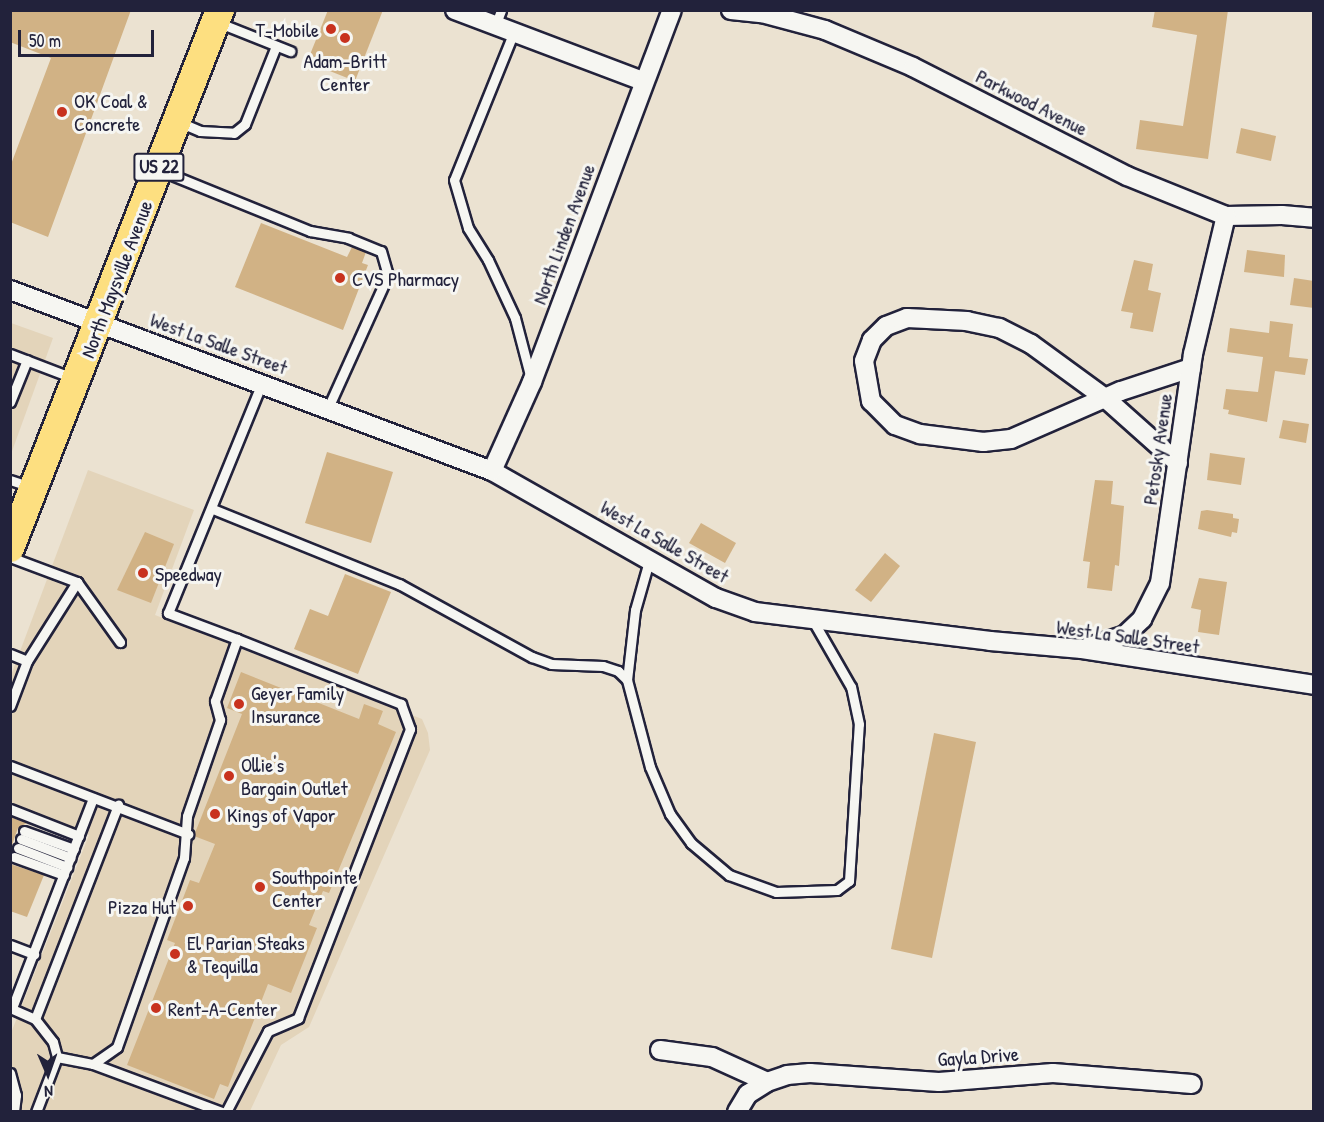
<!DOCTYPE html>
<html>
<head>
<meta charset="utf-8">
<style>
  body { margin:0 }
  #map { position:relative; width:1324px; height:1122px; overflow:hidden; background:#ebe2d1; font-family:"Patrick Hand",sans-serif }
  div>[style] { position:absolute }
  .built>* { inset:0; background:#e3d4ba }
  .building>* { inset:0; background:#d1b285 }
  .roads { filter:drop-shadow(2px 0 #22223b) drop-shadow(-2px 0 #22223b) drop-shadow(0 2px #22223b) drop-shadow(0 -2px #22223b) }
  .service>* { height:9px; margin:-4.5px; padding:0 4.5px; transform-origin:4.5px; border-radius:4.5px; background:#f6f6f2 }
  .minor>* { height:18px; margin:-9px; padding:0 9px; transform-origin:9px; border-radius:9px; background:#f6f6f2 }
  .primary>* { height:28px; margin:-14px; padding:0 14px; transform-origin:14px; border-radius:14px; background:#fddf80 }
  .dots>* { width:16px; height:16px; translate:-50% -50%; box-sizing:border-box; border:3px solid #f6f6f2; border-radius:50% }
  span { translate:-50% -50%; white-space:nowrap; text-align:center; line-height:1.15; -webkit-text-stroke:6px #f6f6f2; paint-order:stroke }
  .shield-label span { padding:2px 4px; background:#f6f6f2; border:2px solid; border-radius:4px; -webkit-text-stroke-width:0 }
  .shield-label { font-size:18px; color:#22223b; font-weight:700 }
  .poi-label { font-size:20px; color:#22223b }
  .right { translate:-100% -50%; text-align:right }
  .left { translate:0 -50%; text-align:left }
  .street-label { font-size:20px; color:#22223b }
  .frame { position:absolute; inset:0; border:12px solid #22223b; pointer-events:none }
  .north { position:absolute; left:18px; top:1044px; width:60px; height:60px; -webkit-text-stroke:4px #f6f6f2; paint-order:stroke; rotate:178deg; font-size:16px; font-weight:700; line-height:24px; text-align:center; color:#22223b }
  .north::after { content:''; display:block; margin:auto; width:21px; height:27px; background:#22223b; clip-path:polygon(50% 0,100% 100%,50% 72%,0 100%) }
  .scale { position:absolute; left:18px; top:30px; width:136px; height:27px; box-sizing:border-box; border:3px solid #22223b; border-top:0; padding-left:8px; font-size:18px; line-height:21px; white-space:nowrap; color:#22223b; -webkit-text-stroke:4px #f6f6f2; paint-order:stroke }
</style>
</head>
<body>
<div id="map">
  <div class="built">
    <i style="clip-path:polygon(11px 323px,53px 338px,11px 454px)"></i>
    <i style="clip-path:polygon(88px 470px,194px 510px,155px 615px,422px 719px,428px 733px,430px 750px,309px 1027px,281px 1045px,250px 1111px,11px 1111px,11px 1033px,89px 835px,11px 803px,10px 678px)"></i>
  </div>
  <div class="building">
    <i style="clip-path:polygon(10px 10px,131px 10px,48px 237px,10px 222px,10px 167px,51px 58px,10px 42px)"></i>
    <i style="clip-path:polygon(328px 10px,383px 10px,355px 81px,307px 62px)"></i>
    <i style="clip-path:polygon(1155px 10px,1228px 10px,1208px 159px,1136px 149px,1140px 120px,1183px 126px,1197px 35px,1152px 27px)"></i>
    <i style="clip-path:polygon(1241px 128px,1276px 136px,1271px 161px,1236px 153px)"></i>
    <i style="clip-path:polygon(261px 223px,347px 257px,352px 247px,366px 252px,362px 263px,368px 265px,343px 330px,235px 287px)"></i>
    <i style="clip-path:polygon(1247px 250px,1285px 255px,1284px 277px,1244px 272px)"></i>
    <i style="clip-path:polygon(1134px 260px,1153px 264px,1148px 290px,1161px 293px,1153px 332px,1130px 328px,1133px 313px,1121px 311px)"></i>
    <i style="clip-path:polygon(1294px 278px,1314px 281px,1314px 308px,1290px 305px)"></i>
    <i style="clip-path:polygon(1270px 321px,1293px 324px,1289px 357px,1308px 359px,1305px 375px,1275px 371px,1267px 422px,1228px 414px,1229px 410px,1223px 409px,1226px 389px,1258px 392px,1263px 357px,1227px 352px,1230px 328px,1269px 333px)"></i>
    <i style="clip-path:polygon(1283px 420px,1309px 424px,1306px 443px,1279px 438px)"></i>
    <i style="clip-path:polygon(327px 452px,393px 472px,371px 543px,305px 523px)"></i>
    <i style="clip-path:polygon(1210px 453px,1245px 458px,1241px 485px,1207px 480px)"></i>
    <i style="clip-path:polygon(1095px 480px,1113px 481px,1111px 504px,1124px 506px,1119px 566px,1115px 565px,1112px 591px,1087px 588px,1090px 562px,1083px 561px)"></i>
    <i style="clip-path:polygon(1207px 510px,1233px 514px,1233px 518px,1239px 519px,1237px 533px,1232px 532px,1231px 537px,1198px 529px,1201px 511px)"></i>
    <i style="clip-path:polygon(701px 523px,736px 543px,725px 563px,689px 543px)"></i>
    <i style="clip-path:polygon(145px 532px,174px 544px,151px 603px,117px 590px)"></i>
    <i style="clip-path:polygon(885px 553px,900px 566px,871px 602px,855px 590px)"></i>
    <i style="clip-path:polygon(345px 574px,391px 592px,358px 674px,294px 649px,310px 609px,328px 616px)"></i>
    <i style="clip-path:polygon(1199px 578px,1227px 582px,1219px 635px,1198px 632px,1201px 610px,1191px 608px)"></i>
    <i style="clip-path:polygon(241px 672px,359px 719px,364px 704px,383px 711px,378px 724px,396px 732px,329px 893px,323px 891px,309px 925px,317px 928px,291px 993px,268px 984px,228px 1087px,220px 1084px,214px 1099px,127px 1065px,175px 943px,167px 940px,190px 880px,199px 883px,215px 844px,194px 836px,195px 833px,242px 714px,227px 708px)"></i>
    <i style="clip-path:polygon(934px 733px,976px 742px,932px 958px,891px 949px)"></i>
    <i style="clip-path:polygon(10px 817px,27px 823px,18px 828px,10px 851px)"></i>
    <i style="clip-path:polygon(10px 864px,44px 875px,27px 917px,10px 911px)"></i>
  </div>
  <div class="roads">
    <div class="service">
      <i style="left:217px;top:22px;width:79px;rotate:21.7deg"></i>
      <i style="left:495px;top:26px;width:17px;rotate:-69deg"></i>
      <i style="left:513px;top:34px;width:157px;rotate:112deg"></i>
      <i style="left:454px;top:180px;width:50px;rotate:73.7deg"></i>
      <i style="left:468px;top:228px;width:38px;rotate:58deg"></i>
      <i style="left:488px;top:260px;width:64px;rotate:65deg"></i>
      <i style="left:515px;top:318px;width:63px;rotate:75.3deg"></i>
      <i style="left:179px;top:122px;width:23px;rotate:23deg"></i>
      <i style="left:200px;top:131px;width:34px;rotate:3deg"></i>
      <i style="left:234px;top:133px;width:14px;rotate:-39deg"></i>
      <i style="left:245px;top:124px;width:84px;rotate:-68.3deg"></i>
      <i style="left:162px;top:171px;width:160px;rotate:22.1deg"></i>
      <i style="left:310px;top:231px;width:39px;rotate:10deg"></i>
      <i style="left:348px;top:238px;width:35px;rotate:22deg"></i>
      <i style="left:381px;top:251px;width:25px;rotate:74deg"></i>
      <i style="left:388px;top:275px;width:146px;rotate:114.3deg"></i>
      <i style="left:10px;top:354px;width:67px;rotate:20.9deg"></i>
      <i style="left:10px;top:402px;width:45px;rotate:-68deg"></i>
      <i style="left:10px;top:480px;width:20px;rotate:18deg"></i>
      <i style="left:213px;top:509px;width:201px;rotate:22deg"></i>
      <i style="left:399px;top:584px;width:152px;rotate:28.8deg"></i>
      <i style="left:532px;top:657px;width:20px;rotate:20deg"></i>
      <i style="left:551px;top:664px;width:52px;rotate:2.2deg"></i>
      <i style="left:603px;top:666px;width:16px;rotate:18deg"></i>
      <i style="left:618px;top:671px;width:13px;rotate:45deg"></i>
      <i style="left:10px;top:557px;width:72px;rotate:20.5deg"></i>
      <i style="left:77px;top:582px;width:93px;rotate:122.3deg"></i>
      <i style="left:649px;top:561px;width:51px;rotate:105.9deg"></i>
      <i style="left:635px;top:610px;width:70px;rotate:96.5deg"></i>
      <i style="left:627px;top:680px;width:90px;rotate:75.2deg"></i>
      <i style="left:650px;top:767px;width:51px;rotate:66.9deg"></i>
      <i style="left:670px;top:814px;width:36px;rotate:54deg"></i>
      <i style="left:691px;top:843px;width:50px;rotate:40.1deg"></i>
      <i style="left:729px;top:875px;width:50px;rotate:19.9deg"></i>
      <i style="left:776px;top:892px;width:61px;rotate:-1.9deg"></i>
      <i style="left:837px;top:890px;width:15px;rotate:-37deg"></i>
      <i style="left:849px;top:881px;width:157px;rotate:-86.4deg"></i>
      <i style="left:859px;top:724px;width:38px;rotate:-102deg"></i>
      <i style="left:851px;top:687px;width:76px;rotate:-119.9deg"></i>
      <i style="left:77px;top:582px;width:74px;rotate:54.4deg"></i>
      <i style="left:10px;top:654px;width:18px;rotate:22deg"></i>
      <i style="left:27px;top:661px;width:48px;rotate:110.7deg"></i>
      <i style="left:10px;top:766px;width:191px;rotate:20.9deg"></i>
      <i style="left:10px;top:809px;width:74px;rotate:21.4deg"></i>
      <i style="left:24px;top:831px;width:53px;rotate:19.8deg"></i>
      <i style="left:21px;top:839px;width:53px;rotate:20.8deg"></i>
      <i style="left:18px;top:848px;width:53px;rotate:21.2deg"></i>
      <i style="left:14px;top:857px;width:53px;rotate:19.8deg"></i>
      <i style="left:10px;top:945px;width:26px;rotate:21deg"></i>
      <i style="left:10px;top:1008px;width:27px;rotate:24deg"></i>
      <i style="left:35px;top:1019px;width:29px;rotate:52deg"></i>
      <i style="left:53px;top:1042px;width:16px;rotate:75deg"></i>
      <i style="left:57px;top:1057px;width:59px;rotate:110.9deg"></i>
      <i style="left:12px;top:1008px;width:225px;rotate:-68.9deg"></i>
      <i style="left:35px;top:1019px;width:230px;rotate:-68.8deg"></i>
      <i style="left:57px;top:1057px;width:37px;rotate:11deg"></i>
      <i style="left:93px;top:1064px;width:29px;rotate:-35deg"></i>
      <i style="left:117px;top:1047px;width:201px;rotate:-70.5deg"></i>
      <i style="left:184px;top:858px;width:42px;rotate:-85.9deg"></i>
      <i style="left:187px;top:816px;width:102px;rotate:-71deg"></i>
      <i style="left:220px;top:720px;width:20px;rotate:-105deg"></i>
      <i style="left:215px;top:701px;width:66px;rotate:-70.5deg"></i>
      <i style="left:237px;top:639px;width:74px;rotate:-159.4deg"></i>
      <i style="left:168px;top:613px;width:248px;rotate:-67.8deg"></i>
      <i style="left:93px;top:1064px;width:138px;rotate:20.4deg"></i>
      <i style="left:10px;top:1073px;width:23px;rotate:75deg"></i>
      <i style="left:16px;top:1095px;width:17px;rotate:97deg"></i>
      <i style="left:226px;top:1112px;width:91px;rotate:-62.6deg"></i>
      <i style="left:268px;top:1031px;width:33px;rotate:-23deg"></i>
      <i style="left:298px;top:1018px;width:310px;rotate:-68.8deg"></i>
      <i style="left:410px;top:729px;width:27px;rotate:-110deg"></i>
      <i style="left:401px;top:704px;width:176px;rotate:-158.4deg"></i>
    </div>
    <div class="minor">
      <i style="left:455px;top:10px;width:201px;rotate:20.7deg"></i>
      <i style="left:731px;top:10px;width:31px;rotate:6deg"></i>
      <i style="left:762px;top:13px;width:65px;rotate:15.1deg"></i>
      <i style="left:825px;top:30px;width:95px;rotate:22.8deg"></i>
      <i style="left:913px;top:67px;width:240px;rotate:27deg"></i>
      <i style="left:1127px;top:176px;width:107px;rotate:22deg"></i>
      <i style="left:1226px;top:216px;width:56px;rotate:-1deg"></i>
      <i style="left:1282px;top:215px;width:32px;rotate:5deg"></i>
      <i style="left:10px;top:290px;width:515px;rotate:20.58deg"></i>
      <i style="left:492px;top:471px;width:257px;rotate:29.6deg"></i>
      <i style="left:716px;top:598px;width:41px;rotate:19.7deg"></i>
      <i style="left:755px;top:612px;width:237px;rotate:7deg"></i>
      <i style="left:990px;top:641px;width:92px;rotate:5deg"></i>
      <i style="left:1082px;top:649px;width:235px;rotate:8.8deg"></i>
      <i style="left:1178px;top:463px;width:98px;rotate:-138.3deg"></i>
      <i style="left:1105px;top:398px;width:92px;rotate:-143.9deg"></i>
      <i style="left:1031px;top:344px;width:36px;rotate:-153deg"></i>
      <i style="left:999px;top:328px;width:33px;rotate:-168deg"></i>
      <i style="left:967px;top:321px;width:60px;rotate:-177.1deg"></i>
      <i style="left:907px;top:318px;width:22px;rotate:159deg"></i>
      <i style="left:886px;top:326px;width:20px;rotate:135deg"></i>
      <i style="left:872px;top:340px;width:22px;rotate:111deg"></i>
      <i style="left:864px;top:361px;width:41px;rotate:80.1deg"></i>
      <i style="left:871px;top:401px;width:34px;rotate:45deg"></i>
      <i style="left:895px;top:425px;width:27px;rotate:20deg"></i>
      <i style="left:920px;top:434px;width:64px;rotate:7.2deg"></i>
      <i style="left:983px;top:442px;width:28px;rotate:-6deg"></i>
      <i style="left:1011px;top:439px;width:103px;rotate:-23.6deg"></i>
      <i style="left:1105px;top:398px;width:17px;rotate:-24deg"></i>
      <i style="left:1121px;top:391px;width:74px;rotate:-18.2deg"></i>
      <i style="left:492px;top:471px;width:98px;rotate:-65.8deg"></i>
      <i style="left:532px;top:382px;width:397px;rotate:-69.4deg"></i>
      <i style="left:1086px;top:648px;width:40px;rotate:-18deg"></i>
      <i style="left:1124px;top:636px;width:25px;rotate:-43deg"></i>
      <i style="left:1142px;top:619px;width:40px;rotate:-63.4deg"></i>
      <i style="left:1160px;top:583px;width:231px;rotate:-81.8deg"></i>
      <i style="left:1193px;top:354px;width:142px;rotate:-76.6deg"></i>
      <i style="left:660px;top:1050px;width:52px;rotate:7.7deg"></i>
      <i style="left:712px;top:1057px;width:60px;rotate:24.4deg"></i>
      <i style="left:737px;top:1112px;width:21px;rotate:-59deg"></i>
      <i style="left:748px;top:1094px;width:22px;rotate:-32deg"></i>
      <i style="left:767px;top:1082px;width:21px;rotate:-19deg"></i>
      <i style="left:787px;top:1075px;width:23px;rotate:-5deg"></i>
      <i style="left:810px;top:1073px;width:129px;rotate:4deg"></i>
      <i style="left:939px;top:1082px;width:114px;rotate:-4.5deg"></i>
      <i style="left:1053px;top:1073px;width:139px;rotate:4.5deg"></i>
    </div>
    <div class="primary">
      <i style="left:10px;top:548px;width:578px;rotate:-68.68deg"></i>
    </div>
  </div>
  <div class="dots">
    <i style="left:331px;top:29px;background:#c8321e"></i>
    <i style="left:345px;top:38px;background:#c8321e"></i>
    <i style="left:62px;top:112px;background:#c8321e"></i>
    <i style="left:340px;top:278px;background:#c8321e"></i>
    <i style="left:143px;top:573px;background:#c8321e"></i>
    <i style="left:239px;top:704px;background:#c8321e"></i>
    <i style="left:229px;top:776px;background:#c8321e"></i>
    <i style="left:215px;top:814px;background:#c8321e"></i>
    <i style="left:260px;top:887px;background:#c8321e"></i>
    <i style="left:188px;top:906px;background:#c8321e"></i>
    <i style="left:175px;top:954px;background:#c8321e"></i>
    <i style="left:156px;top:1008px;background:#c8321e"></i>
  </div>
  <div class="shield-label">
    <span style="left:159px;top:167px">US 22</span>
  </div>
  <div class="poi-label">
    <span class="right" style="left:319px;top:29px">T-Mobile</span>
    <span style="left:345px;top:72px">Adam-Britt<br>Center</span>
    <span class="left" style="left:74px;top:112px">OK Coal &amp;<br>Concrete</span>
    <span class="left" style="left:352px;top:278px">CVS Pharmacy</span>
    <span class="left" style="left:155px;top:573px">Speedway</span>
    <span class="left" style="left:251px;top:704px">Geyer Family<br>Insurance</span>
    <span class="left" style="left:241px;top:776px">Ollie's<br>Bargain Outlet</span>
    <span class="left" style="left:227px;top:814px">Kings of Vapor</span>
    <span class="left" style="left:272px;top:888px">Southpointe<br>Center</span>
    <span class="right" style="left:176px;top:906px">Pizza Hut</span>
    <span class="left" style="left:187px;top:954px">El Parian Steaks<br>&amp; Tequilla</span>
    <span class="left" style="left:168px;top:1008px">Rent-A-Center</span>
  </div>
  <div class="street-label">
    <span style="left:1032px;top:102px;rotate:27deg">Parkwood Avenue</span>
    <span style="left:563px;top:234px;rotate:-70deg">North Linden Avenue</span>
    <span style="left:116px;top:279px;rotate:-69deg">North Maysville Avenue</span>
    <span style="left:219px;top:343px;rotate:20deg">West La Salle Street</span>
    <span style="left:1157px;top:449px;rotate:-82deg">Petosky Avenue</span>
    <span style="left:665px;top:541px;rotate:30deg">West La Salle Street</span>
    <span style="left:1128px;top:636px;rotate:8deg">West La Salle Street</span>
    <span style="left:978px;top:1056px;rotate:-4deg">Gayla Drive</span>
  </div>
  <div class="frame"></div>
  <div class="north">N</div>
  <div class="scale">50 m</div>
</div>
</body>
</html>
